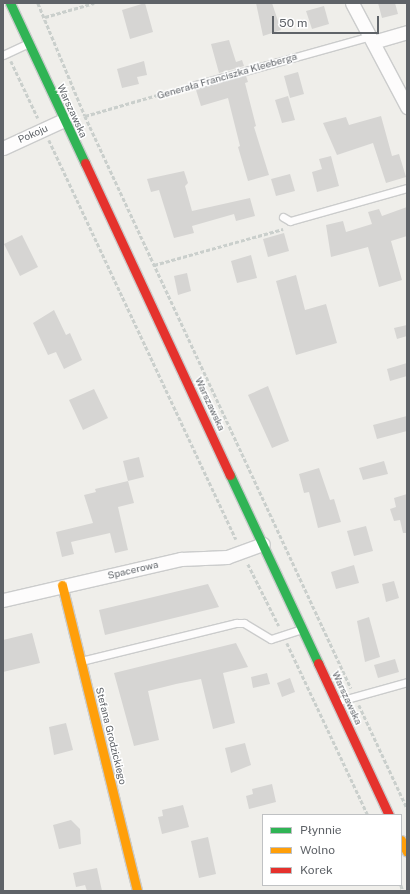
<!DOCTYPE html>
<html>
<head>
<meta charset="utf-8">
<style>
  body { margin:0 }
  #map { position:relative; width:410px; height:894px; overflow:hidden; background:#efeeea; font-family:"Public Sans",sans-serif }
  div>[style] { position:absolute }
  .building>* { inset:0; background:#d6d5d3 }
  .path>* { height:2.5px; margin-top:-1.25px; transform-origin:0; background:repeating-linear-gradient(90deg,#cacfcc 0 4px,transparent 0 6px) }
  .roads { filter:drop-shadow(1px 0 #cbcccc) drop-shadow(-1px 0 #cbcccc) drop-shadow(0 1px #cbcccc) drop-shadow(0 -1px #cbcccc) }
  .lane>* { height:7px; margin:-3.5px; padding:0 3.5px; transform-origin:3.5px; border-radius:3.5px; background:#fdfcfc }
  .street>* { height:13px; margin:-6.5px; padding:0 6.5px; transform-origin:6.5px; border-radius:6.5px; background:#fdfcfc }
  .fast>* { height:9px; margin:-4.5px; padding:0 4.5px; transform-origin:4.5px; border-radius:4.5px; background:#30b455 }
  .slow>* { height:9px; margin:-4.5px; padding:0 4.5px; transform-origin:4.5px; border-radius:4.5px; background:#ff9f0a }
  .jam>* { height:9px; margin:-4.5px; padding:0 4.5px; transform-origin:4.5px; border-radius:4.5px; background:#e5322d }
  span { translate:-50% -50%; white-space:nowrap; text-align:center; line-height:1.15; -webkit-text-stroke:3px #fff; paint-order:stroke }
  .street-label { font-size:10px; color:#5f6368 }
  .frame { position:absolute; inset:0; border:4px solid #5f6368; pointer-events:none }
  .legend { position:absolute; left:262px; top:814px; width:140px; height:72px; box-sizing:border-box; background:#fff; border:1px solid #bfc1c3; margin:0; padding:5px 7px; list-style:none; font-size:12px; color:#5f6368 }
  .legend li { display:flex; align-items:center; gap:8px; height:20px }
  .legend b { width:20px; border:1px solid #bfc1c3 }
  .scale { position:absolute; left:272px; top:16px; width:107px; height:18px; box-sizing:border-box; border:2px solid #5f6368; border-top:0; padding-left:5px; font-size:12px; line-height:14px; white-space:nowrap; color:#5f6368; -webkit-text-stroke:3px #fff; paint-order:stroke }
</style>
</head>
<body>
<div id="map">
  <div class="building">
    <i style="clip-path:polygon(145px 3px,153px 32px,130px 39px,122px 10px)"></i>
    <i style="clip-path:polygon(256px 3px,272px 3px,281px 30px,263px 36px)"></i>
    <i style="clip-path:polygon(378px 3px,395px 3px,398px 14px,382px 18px)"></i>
    <i style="clip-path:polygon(324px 6px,329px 24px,312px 29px,306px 11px)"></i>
    <i style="clip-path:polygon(229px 40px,236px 62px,242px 60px,244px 66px,219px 73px,211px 44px)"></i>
    <i style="clip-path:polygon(144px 61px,147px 75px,137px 77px,139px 84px,122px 88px,117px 69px)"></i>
    <i style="clip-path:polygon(298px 72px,304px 94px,290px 98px,284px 76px)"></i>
    <i style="clip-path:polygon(246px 76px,248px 82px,245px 83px,256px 126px,254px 127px,269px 175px,248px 181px,238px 147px,240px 146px,228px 98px,201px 106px,196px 90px)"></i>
    <i style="clip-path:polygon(288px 96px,295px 120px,282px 123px,275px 100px)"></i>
    <i style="clip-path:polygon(381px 116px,392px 156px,399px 154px,406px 177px,386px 183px,373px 143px,337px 155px,323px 123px,346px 117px,349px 125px)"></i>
    <i style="clip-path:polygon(331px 156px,339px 186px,317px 192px,312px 172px,322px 169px,319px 159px)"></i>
    <i style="clip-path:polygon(184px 171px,188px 183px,185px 186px,192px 211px,250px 198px,255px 216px,236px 221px,234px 214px,192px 226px,194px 233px,174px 238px,159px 190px,151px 192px,147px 179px)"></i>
    <i style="clip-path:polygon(290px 174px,295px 191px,276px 196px,271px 179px)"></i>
    <i style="clip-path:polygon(407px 207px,407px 236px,391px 241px,402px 280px,379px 287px,368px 247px,331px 257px,326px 225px,343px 221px,346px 232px,372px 224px,368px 212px,379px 209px,382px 216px)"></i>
    <i style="clip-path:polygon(284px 233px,289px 251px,268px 257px,263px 239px)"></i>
    <i style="clip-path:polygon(22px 235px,38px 267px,20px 276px,4px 244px)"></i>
    <i style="clip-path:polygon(251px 255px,257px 278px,237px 283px,231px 261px)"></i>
    <i style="clip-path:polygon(187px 273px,191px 291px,178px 295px,174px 276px)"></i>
    <i style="clip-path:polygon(296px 275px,305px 310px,326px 304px,337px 343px,296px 355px,276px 281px)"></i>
    <i style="clip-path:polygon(54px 310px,66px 335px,70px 333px,82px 360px,64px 369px,56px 352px,48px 355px,33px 323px)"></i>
    <i style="clip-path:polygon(407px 325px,407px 336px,397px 339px,394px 328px)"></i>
    <i style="clip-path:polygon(407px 363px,407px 376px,390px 381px,387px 369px)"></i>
    <i style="clip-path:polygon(268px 386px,289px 441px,272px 448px,248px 395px)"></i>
    <i style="clip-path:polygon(94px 389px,108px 418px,83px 430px,69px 400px)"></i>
    <i style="clip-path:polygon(407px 416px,407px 431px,377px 439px,373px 425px)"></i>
    <i style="clip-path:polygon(139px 457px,144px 477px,128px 481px,123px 461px)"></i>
    <i style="clip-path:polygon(384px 461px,388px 474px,363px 480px,359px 468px)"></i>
    <i style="clip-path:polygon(319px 468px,330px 500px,334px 499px,341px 522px,318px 528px,309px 492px,304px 493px,299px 474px)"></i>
    <i style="clip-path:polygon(128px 481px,134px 503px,118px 507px,128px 550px,115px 553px,110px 533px,71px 542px,74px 554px,62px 557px,56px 532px,93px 523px,84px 495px,96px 492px,95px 489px)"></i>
    <i style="clip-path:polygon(407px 494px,407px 533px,403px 533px,400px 520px,394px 521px,390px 509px,396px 507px,394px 498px)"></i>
    <i style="clip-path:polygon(366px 526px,373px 551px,354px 556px,347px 531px)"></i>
    <i style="clip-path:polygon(354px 565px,359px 583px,336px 589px,331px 572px)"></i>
    <i style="clip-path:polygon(394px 581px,399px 598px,386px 602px,382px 584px)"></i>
    <i style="clip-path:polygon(208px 584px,219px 607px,105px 635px,99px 610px)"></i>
    <i style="clip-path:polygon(369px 617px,380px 657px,365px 662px,357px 621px)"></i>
    <i style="clip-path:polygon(32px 633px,40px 663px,3px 672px,3px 640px)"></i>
    <i style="clip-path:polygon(236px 643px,248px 667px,223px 673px,235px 723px,213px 729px,201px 679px,176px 684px,148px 691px,159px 740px,134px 746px,114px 673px)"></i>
    <i style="clip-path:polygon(395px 659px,399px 672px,378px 678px,374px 665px)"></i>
    <i style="clip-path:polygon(267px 673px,270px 684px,253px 688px,251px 677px)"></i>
    <i style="clip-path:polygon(290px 678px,295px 692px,282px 697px,277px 683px)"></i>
    <i style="clip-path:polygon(66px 723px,73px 750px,54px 755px,49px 727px)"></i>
    <i style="clip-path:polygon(245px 743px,251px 765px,231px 773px,225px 748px)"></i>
    <i style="clip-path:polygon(272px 784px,276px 802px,249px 809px,246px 796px,253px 794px,252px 789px)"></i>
    <i style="clip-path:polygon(183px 805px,189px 827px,162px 834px,158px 817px,163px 816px,162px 810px)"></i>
    <i style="clip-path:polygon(71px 820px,80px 829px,81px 844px,59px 849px,53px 825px)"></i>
    <i style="clip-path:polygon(208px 837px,216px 874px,199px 878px,191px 841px)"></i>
    <i style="clip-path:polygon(97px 868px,102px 891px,87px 891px,85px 885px,76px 887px,73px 873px)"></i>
  </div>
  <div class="path">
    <i style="left:38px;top:3px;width:122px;rotate:67.4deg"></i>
    <i style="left:85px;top:116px;width:631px;rotate:65.06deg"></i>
    <i style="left:45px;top:17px;width:51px;rotate:-15.9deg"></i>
    <i style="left:11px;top:61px;width:63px;rotate:64.7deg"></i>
    <i style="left:85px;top:116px;width:104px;rotate:-16.2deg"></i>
    <i style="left:49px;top:140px;width:441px;rotate:64.9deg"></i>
    <i style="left:154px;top:265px;width:134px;rotate:-15.6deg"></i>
    <i style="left:248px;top:564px;width:69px;rotate:63.4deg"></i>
    <i style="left:287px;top:643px;width:190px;rotate:64.8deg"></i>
    <i style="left:359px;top:705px;width:114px;rotate:65deg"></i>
    <i style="left:401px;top:885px;width:6px;rotate:72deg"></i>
  </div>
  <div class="roads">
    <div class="lane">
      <i style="left:3px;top:55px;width:29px;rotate:-25deg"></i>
      <i style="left:195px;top:85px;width:182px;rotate:-15.6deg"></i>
      <i style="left:283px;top:217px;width:8px;rotate:30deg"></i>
      <i style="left:290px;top:221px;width:122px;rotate:-15.8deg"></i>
      <i style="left:81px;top:661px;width:160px;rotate:-13.8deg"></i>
      <i style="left:236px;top:623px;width:8px"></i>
      <i style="left:244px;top:623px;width:31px;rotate:31deg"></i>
      <i style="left:271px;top:639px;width:33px;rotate:-18deg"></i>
      <i style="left:336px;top:702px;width:74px;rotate:-15.7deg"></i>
    </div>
    <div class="street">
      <i style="left:352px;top:3px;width:118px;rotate:62.1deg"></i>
      <i style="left:373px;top:42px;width:35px;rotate:-16deg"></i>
      <i style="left:3px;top:148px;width:67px;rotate:-24.7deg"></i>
      <i style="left:3px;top:600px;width:183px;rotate:-13deg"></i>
      <i style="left:181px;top:559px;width:46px;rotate:-2.5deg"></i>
      <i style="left:227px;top:557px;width:38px;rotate:-20deg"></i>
    </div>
    <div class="fast">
      <i style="left:10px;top:3px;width:177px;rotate:64.9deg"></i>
      <i style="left:230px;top:475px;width:208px;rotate:64.9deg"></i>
    </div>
    <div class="slow">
      <i style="left:62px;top:585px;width:315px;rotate:76.2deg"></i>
      <i style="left:401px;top:840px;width:13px;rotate:63deg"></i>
    </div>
    <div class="jam">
      <i style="left:85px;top:163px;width:344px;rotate:65.1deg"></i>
      <i style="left:318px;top:663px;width:168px;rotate:65deg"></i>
    </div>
  </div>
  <div class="street-label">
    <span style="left:227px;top:76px;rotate:-16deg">Generała Franciszka Kleeberga</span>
    <span style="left:72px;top:111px;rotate:65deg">Warszawska</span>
    <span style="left:33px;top:134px;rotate:-24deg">Pokoju</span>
    <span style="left:210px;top:404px;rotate:65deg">Warszawska</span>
    <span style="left:133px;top:570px;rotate:-13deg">Spacerowa</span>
    <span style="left:347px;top:698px;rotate:65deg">Warszawska</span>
    <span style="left:111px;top:736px;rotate:76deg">Stefana Grodzickiego</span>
  </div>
  <div class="frame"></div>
  <ul class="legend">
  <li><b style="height:5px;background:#30b455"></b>Płynnie</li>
  <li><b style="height:5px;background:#ff9f0a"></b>Wolno</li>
  <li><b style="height:5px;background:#e5322d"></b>Korek</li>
  </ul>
  <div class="scale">50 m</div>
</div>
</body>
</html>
